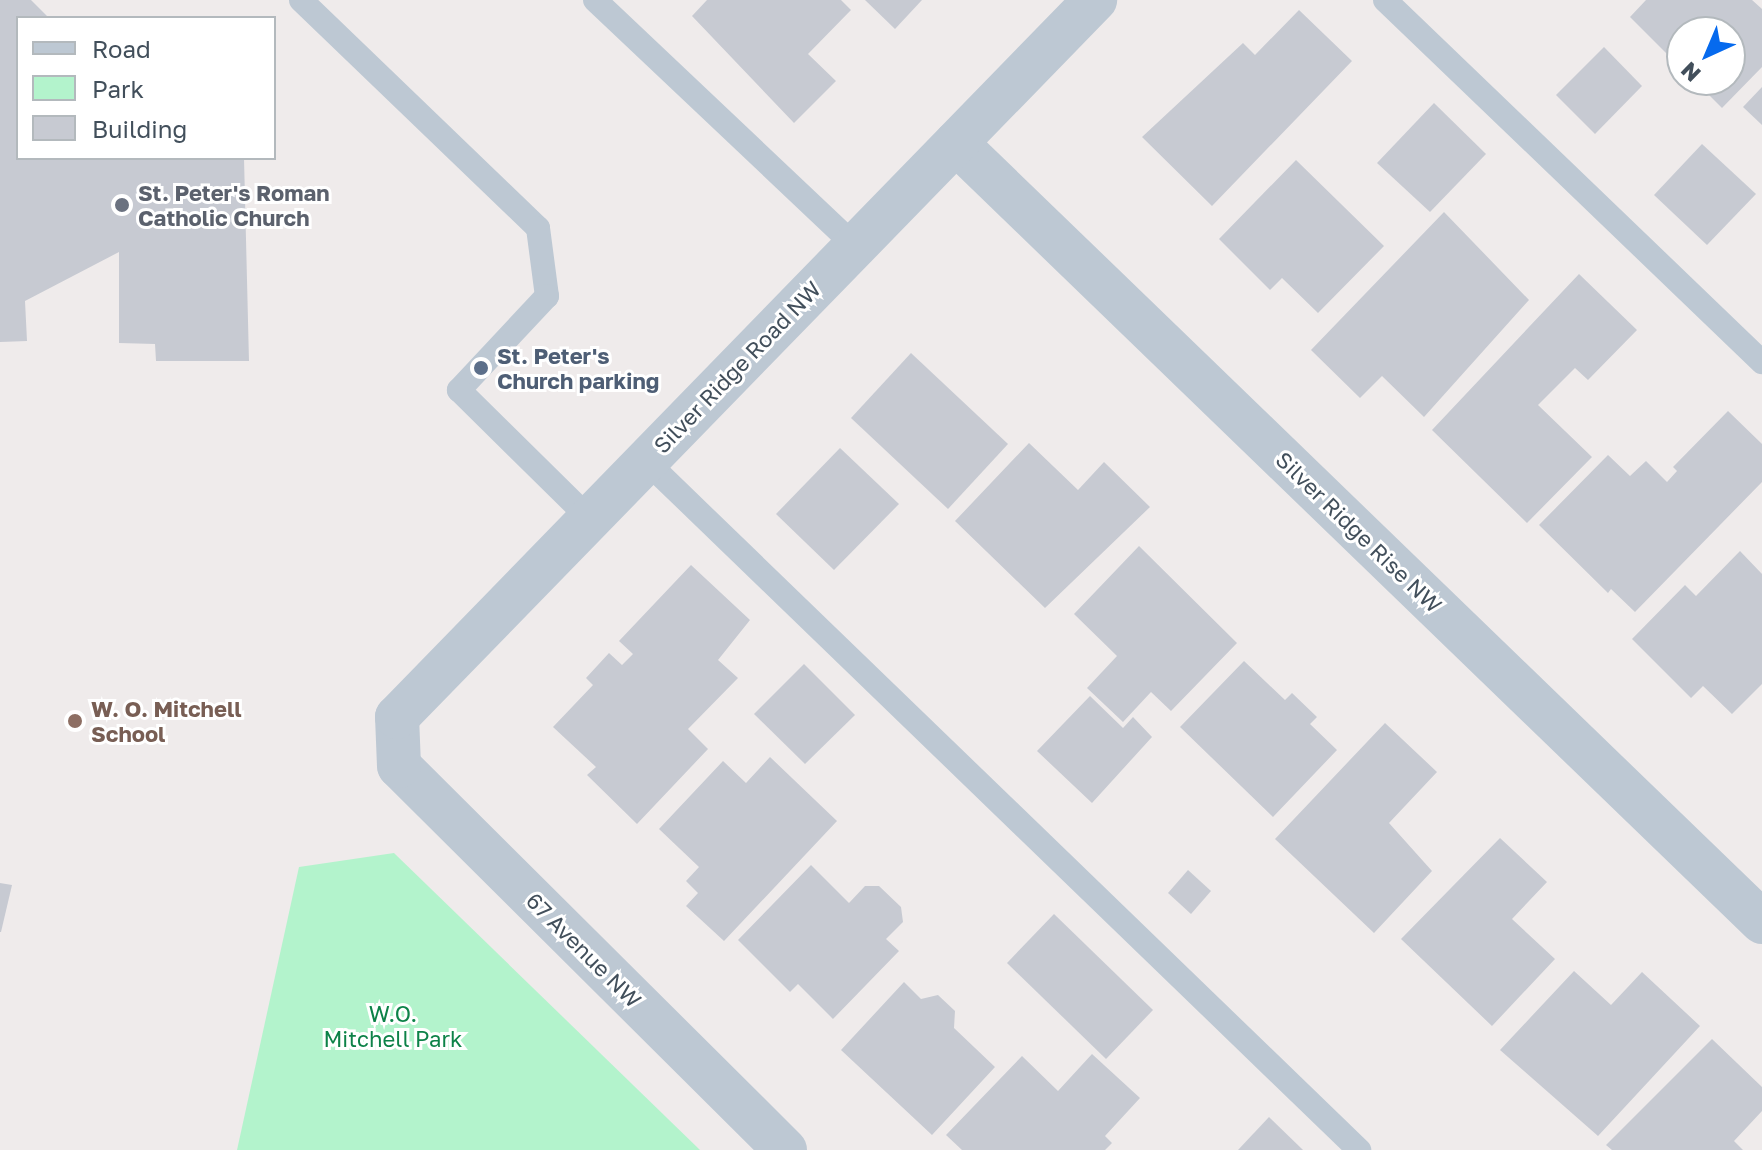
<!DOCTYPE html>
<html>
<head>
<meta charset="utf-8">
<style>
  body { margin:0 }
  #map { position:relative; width:1762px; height:1150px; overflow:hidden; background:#efebeb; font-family:"Golos Text",sans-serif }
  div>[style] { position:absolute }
  .green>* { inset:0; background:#b3f3cc }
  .building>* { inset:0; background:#c7cad2 }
  .service>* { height:24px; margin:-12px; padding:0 12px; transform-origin:12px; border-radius:12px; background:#bdc8d3 }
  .minor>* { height:44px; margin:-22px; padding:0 22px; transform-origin:22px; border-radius:22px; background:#bdc8d3 }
  .dots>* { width:22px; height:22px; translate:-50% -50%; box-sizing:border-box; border:4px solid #fff; border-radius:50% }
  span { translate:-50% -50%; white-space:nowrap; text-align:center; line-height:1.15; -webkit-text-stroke:6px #fff; paint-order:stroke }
  .worship-label { font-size:22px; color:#5b616d; font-weight:700 }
  .left { translate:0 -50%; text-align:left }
  .service-label { font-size:22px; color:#4e5e75; font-weight:700 }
  .street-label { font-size:22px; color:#424f5b }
  .education-label { font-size:22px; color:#785e54; font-weight:700 }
  .park-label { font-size:22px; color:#0d8248 }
  .legend { position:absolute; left:16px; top:16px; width:260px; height:144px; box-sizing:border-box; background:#fff; border:2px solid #b3b9bd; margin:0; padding:10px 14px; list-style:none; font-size:24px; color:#424f5b }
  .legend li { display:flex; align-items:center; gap:16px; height:40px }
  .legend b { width:40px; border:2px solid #b3b9bd }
  .north { position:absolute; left:1666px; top:16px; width:80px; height:80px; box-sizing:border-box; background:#fff; border:2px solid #b3b9bd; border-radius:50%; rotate:224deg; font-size:22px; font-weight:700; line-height:32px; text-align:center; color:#424f5b }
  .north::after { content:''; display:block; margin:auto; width:28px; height:36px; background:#066aee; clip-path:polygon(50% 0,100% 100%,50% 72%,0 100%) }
</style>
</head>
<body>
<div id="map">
  <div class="green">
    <i style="clip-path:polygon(394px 853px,700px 1150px,237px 1150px,299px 867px)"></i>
  </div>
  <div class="building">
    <i style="clip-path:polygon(0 0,31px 0,49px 18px,18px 18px,18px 158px,244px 158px,249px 361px,156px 361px,155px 344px,119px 343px,119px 252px,25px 301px,27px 341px,0 342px)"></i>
    <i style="clip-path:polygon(707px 0,841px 0,851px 10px,808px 54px,836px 81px,794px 123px,692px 16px)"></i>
    <i style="clip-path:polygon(865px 0,922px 0,895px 29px)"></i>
    <i style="clip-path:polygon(1646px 0,1752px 0,1762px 9px,1762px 67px,1722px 108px,1694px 80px,1730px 80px,1730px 32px,1682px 32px,1682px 69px,1630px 17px)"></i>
    <i style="clip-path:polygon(1299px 10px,1352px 61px,1212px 206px,1142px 137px,1243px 43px,1255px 55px)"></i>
    <i style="clip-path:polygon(1604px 47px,1642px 86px,1595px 134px,1556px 95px)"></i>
    <i style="clip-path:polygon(1762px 87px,1762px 125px,1743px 107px)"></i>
    <i style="clip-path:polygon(1434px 103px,1486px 154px,1430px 212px,1377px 163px)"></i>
    <i style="clip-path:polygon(1702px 144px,1756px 194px,1707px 245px,1654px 195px)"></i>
    <i style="clip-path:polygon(1296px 160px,1384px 246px,1318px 313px,1282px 278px,1270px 290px,1219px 239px)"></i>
    <i style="clip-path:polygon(1444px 212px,1529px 300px,1424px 417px,1382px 376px,1360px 398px,1311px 350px)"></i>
    <i style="clip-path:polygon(1579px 274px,1637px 330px,1588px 380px,1575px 368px,1538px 405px,1592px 457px,1527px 523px,1432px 430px)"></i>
    <i style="clip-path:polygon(911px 353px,1008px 444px,948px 509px,851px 418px)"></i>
    <i style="clip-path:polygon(1728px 411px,1762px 444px,1762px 482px,1635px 612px,1611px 589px,1608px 593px,1539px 525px,1608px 455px,1630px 476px,1646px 461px,1667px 482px,1677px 471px,1673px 467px)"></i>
    <i style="clip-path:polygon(1029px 443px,1078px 490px,1104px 462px,1150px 507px,1045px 608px,955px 521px)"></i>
    <i style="clip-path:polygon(840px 448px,899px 504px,834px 570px,776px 514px)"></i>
    <i style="clip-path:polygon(1139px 546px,1237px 643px,1171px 711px,1151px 692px,1123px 722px,1087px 688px,1117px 656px,1074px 614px)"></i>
    <i style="clip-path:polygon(1740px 551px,1762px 574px,1762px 684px,1732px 714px,1703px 686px,1691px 698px,1632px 639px,1685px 585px,1696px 596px)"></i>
    <i style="clip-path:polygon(691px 565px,750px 620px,718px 660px,738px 678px,688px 729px,708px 749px,637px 824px,587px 775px,596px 767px,553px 727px,593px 685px,586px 678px,609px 653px,622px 665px,633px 654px,619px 641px)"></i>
    <i style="clip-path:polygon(1244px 661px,1285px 700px,1292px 693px,1317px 717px,1310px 724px,1337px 750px,1273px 817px,1180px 727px)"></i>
    <i style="clip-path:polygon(804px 664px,855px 715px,805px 764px,754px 714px)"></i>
    <i style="clip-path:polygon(1090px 696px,1123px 728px,1133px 717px,1152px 737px,1092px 803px,1037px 751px)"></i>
    <i style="clip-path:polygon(1385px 723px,1437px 772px,1389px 823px,1432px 871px,1374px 933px,1275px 839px)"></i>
    <i style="clip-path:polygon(770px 757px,837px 821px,724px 941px,686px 906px,698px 893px,686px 881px,699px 867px,659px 829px,723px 761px,746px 783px)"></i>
    <i style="clip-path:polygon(1500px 838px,1547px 882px,1512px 919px,1555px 959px,1492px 1026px,1401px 939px)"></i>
    <i style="clip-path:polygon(811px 865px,849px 903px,865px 886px,879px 886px,901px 907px,903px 922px,886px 939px,899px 951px,833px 1019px,798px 984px,790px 992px,738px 940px)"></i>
    <i style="clip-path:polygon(1188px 870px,1211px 891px,1191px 914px,1168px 893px)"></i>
    <i style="clip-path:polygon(0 883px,12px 885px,1px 932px,0 932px)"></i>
    <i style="clip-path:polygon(1054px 914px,1153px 1010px,1106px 1059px,1007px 963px)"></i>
    <i style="clip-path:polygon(1574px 971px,1611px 1005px,1642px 972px,1700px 1026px,1598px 1136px,1500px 1050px)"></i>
    <i style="clip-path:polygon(904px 982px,921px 999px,938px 995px,955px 1011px,954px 1028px,995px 1067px,932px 1135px,841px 1050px)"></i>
    <i style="clip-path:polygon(1712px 1039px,1762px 1087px,1762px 1111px,1734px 1141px,1743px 1150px,1612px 1150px,1606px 1145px)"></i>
    <i style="clip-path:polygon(1092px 1054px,1140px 1098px,1105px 1136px,1112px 1143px,1105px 1150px,962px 1150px,946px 1135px,1022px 1056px,1058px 1091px)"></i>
    <i style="clip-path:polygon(1269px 1117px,1303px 1150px,1238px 1150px)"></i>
  </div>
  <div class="service">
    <i style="left:301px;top:0;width:329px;rotate:43.9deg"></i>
    <i style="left:538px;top:228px;width:69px;rotate:82.5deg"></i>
    <i style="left:547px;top:296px;width:129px;rotate:133.1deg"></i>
    <i style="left:459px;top:390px;width:184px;rotate:44.6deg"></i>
    <i style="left:595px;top:0;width:358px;rotate:43.4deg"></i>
    <i style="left:1385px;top:0;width:523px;rotate:43.84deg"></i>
    <i style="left:646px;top:461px;width:992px;rotate:44.02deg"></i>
  </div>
  <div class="minor">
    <i style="left:956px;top:143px;width:1121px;rotate:44.02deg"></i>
    <i style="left:785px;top:1150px;width:544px;rotate:-135.15deg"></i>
    <i style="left:399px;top:766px;width:49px;rotate:-92.3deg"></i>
    <i style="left:397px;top:717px;width:1001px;rotate:-45.77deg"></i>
  </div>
  <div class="dots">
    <i style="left:122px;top:205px;background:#6b7280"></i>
    <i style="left:481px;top:368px;background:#5c6f8a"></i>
    <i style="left:75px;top:721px;background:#8d6e63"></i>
  </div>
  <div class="worship-label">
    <span class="left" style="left:138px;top:205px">St. Peter's Roman<br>Catholic Church</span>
  </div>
  <div class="service-label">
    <span class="left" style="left:497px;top:368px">St. Peter's<br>Church parking</span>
  </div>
  <div class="street-label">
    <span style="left:737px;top:367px;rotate:-46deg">Silver Ridge Road NW</span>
    <span style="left:1359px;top:532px;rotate:44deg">Silver Ridge Rise NW</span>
    <span style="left:584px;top:950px;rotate:45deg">67 Avenue NW</span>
  </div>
  <div class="education-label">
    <span class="left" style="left:91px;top:721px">W. O. Mitchell<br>School</span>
  </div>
  <div class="park-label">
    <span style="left:393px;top:1026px">W.O.<br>Mitchell Park</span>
  </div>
  <ul class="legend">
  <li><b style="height:10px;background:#bdc8d3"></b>Road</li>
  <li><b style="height:22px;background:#b3f3cc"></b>Park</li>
  <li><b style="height:22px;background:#c7cad2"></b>Building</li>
  </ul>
  <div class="north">N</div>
</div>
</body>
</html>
